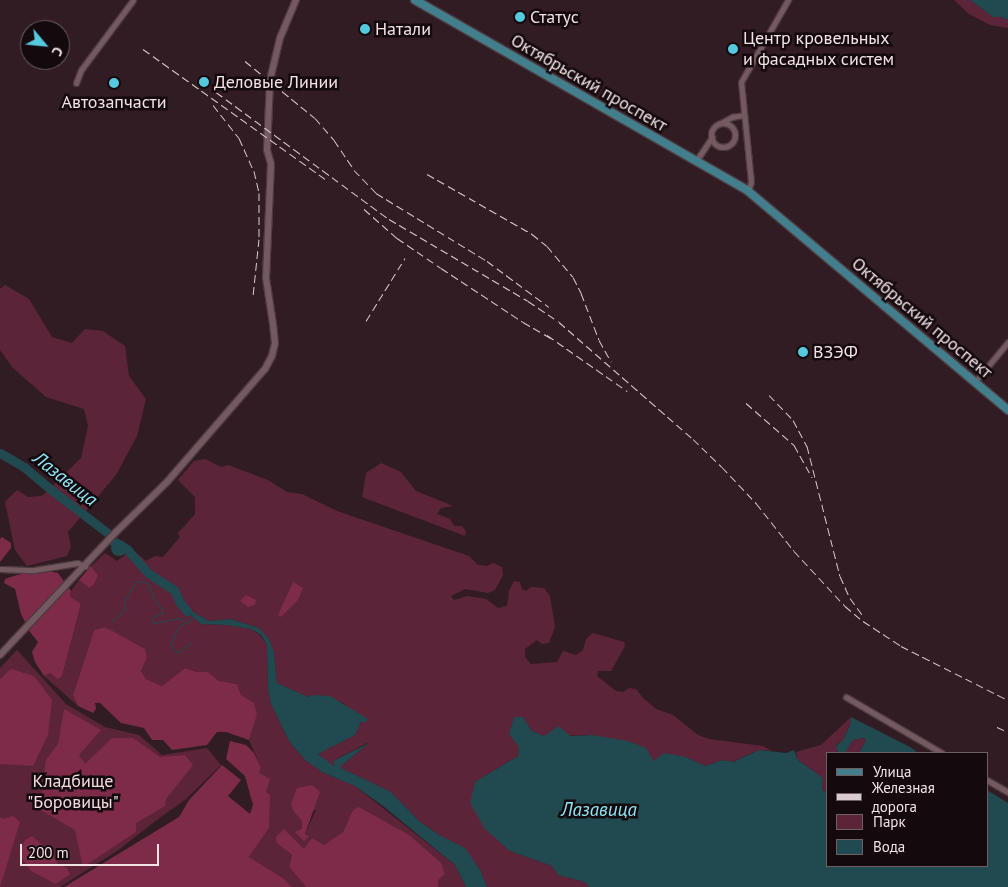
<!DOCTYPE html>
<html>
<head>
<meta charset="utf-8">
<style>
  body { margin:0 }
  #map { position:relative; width:1008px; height:887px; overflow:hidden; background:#321c23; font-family:"PT Sans",sans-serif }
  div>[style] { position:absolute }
  .green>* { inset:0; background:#5c2438 }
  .forest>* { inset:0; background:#7d2b49 }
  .water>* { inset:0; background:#204950 }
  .round { border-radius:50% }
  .stream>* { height:1px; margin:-0.5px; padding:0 0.5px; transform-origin:0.5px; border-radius:0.5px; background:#204950 }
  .river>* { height:9px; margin:-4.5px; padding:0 4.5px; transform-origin:4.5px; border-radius:4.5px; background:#204950 }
  .roads { filter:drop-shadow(1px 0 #4d3b40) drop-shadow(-1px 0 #4d3b40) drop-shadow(0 1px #4d3b40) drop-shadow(0 -1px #4d3b40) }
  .minor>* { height:5px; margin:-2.5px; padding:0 2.5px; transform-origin:2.5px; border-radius:2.5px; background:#745960 }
  .minor>.ring { margin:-2.5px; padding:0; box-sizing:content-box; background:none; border:5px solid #745960; border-radius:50% }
  .tertiary>* { height:6px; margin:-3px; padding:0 3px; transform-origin:3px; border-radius:3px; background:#745960 }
  .primary>* { height:8px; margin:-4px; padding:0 4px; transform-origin:4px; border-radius:4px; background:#427e8b }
  .rail>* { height:1px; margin-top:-0.5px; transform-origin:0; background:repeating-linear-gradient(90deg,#dbcacf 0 8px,transparent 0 12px) }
  .dots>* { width:14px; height:14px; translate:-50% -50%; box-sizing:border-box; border:2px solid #140a0d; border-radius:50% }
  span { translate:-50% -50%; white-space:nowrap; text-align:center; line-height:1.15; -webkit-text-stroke:5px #140a0d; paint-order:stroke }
  .poi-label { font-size:18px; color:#f2e2e6 }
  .left { translate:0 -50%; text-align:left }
  .street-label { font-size:18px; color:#f2e2e6 }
  .park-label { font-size:18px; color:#f3dae0 }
  .water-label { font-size:19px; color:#8ee6f7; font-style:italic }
  .legend { position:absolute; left:826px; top:752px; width:162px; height:115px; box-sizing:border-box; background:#140a0d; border:1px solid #6d6064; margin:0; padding:6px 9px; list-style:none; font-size:15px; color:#f2e2e6 }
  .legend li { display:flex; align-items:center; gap:10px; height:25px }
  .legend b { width:25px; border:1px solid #6d6064 }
  .north { position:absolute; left:20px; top:20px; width:50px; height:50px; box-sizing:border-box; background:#140a0d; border:1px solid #6d6064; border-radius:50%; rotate:118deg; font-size:14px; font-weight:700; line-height:20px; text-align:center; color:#f2e2e6 }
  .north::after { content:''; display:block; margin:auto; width:18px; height:22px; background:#55cadf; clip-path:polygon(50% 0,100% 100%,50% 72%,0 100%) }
  .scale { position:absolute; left:20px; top:844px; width:139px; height:22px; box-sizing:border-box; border:2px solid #f2e2e6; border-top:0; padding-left:6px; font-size:15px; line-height:18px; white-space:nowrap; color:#f2e2e6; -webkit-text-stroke:4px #140a0d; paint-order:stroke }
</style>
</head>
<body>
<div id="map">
  <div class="green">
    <i style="clip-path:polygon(954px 0,970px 0,993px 17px,1002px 17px,1008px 20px,1008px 28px,990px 25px,969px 14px)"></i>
    <i style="clip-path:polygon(5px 285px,29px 299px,52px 337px,72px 343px,85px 329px,103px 331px,125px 346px,129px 376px,146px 399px,137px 436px,116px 475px,68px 532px,71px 547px,67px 556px,27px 566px,15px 550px,5px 502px,17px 490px,28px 497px,42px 496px,81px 458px,88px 426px,84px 409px,46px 397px,12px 367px,0 350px,0 289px)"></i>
    <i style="clip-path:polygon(evenodd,205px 459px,221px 467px,228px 465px,268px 480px,287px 492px,302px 494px,337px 511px,469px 556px,478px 565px,487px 566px,493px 563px,502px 567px,503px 575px,495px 590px,488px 593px,465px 589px,451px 596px,454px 600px,467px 596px,486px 599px,498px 608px,507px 606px,509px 591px,514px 581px,520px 582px,522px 589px,526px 591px,531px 587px,544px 588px,550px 596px,555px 627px,549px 643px,542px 644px,537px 640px,525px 649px,525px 657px,531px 664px,557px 662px,563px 651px,576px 655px,583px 650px,586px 639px,593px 633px,624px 642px,625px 646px,611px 671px,598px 671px,597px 676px,616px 691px,623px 692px,629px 688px,636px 689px,643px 698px,656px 709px,673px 715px,698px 735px,709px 739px,763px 746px,772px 751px,759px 750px,732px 762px,723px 760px,705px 766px,686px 757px,654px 761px,592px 735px,544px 736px,532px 731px,523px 717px,518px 756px,475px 782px,510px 851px,552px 866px,559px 875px,585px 882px,589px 887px,487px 887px,480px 870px,464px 848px,439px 835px,419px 821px,391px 792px,341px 768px,341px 766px,368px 744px,367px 743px,333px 761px,335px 768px,318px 754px,355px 735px,361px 722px,350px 710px,343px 703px,313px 695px,308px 697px,277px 683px,274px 652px,259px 628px,230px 619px,209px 621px,190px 610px,184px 602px,184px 609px,201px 624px,227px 625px,251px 629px,260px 635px,267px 645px,268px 689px,271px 704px,289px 741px,305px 760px,322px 772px,355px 786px,455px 865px,466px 887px,438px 887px,438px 880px,353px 810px,343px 832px,323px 846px,312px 839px,305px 849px,277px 843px,292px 855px,289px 867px,306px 887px,292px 887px,283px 878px,249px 857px,269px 828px,266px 792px,259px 773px,261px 767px,249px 740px,257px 715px,241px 695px,237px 684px,219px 681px,208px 672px,197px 672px,185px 668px,162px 686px,146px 679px,141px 671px,147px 658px,105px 627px,94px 630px,73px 695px,78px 706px,44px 676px,50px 673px,62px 676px,81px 604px,70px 596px,71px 591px,79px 580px,89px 588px,98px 575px,91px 566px,105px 553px,117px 561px,124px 556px,127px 545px,146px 561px,155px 556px,163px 557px,180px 537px,178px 533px,195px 514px,195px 497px,178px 480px,194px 461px,205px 459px,316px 810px,305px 834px,309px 836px,298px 829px,302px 828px,302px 820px,294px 812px,316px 810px)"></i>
    <i style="clip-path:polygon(381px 463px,401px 472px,416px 491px,453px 506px,441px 508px,437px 514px,450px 519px,454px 526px,462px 526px,466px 531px,465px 536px,362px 497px,366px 473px)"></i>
    <i style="clip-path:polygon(17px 650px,66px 704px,105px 727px,139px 735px,162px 755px,207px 748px,221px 765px,186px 799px,154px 822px,120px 849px,60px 887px,0 887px,0 668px)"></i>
    <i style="clip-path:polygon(851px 717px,850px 724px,843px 740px,836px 745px,838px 753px,827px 753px,827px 794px,822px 789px,823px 778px,798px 760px,796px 752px,821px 745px)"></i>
    <i style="clip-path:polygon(864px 738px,866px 740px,859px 753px,845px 753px,853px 740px)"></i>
  </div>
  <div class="forest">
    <i style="clip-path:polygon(2px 537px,11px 543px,11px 548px,0 562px,0 539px)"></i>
    <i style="clip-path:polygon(91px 566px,98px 575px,94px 584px,89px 588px,79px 580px)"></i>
    <i style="clip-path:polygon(44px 570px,58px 573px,71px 591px,70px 596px,81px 604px,62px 676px,58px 679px,50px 673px,44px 676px,35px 662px,32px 652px,38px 642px,30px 632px,21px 614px,15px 589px,4px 583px,5px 579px,17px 575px)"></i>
    <i style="clip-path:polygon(293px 582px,303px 588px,298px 600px,281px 617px,278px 615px)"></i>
    <i style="clip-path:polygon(246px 595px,256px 600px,255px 605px,248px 607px,240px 601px)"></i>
    <i style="clip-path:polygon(105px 627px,145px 649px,147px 658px,141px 671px,146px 679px,162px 686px,185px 668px,197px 672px,208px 672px,219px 681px,237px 684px,241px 695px,254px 703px,257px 715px,249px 740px,226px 732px,217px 732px,207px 745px,172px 750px,163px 740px,152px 740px,144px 728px,121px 723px,100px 703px,95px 703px,96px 709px,93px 713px,78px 706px,73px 695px,94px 630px)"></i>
    <i style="clip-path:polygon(11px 669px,34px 676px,52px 700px,48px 735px,33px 766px,0 764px,0 679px)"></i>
    <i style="clip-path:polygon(64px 709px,101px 730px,79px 755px,85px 764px,112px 738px,133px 738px,160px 757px,185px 755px,193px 765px,166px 799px,165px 806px,136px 823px,136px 832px,83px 867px,75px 830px,39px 809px,46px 760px,58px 744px)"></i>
    <i style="clip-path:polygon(230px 741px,246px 745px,254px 753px,261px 767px,259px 773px,270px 779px,266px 792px,270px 795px,269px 828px,249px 857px,283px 878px,292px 887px,64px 887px,179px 817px,189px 800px,222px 765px,241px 780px,228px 796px,250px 814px,253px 805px,245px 776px,226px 759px)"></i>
    <i style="clip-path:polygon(312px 785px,320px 792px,305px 834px,309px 836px,304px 841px,295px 832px,302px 828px,302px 821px,294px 812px,291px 804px,297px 788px)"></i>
    <i style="clip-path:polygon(359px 807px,409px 835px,441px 863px,445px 874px,438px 880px,438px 887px,306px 887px,289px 867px,292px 855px,277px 843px,276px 837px,284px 829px,304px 849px,312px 838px,324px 845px,343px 832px,353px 810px)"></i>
    <i style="clip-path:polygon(13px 816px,20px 822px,0 887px,0 817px,3px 819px)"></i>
    <i style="clip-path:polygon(32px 836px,51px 852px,58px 864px,67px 868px,70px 874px,56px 884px,31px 871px,19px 854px,25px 840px)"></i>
  </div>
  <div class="water">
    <i style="clip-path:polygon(970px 0,1008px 0,1008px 20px,1002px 17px,993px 17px)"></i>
    <i class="round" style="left:111px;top:540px;width:16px;height:16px"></i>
    <i style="clip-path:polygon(183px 602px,190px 610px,209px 621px,230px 619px,259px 628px,269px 639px,274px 652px,277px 683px,308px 697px,313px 695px,330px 696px,368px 719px,366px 722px,361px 722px,355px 735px,318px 754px,335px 767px,333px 761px,369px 743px,341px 766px,341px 768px,391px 792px,419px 821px,439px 835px,465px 848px,480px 870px,487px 887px,466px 887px,455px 865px,383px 806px,355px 786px,322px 772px,305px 760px,289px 741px,271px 704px,268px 689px,267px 645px,261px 635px,251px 629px,227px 625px,201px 624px,184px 609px,180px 603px)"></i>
    <i style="clip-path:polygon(514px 717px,523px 717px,532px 731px,544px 736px,559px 726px,570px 736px,592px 735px,628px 741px,646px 748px,654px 761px,664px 753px,686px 757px,705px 766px,723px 760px,733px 762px,759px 750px,786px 753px,794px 750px,798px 760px,823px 778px,822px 789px,827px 794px,827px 866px,987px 866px,987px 790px,1008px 803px,1008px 887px,589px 887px,585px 882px,558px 875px,552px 866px,510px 851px,485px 829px,470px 803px,475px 782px,518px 756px,519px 747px,509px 734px)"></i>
    <i style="clip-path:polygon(851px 717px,910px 747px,918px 753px,859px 753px,866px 740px,864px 738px,853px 740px,845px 753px,838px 753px,836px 746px,843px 740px,850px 725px)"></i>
  </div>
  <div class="stream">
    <i style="left:112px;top:621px;width:18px;rotate:-43deg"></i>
    <i style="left:125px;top:609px;width:7px;rotate:-98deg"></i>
    <i style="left:124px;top:602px;width:22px;rotate:-60deg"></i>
    <i style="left:135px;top:583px;width:4px;rotate:-27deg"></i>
    <i style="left:139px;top:581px;width:9px;rotate:13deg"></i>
    <i style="left:148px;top:583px;width:17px;rotate:69deg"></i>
    <i style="left:154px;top:599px;width:13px;rotate:51deg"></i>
    <i style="left:162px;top:609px;width:4px;rotate:90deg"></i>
    <i style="left:162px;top:613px;width:10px;rotate:156deg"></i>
    <i style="left:153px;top:617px;width:6px;rotate:90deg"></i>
    <i style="left:153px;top:623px;width:25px;rotate:-11deg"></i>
    <i style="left:178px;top:618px;width:10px;rotate:29deg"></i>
    <i style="left:187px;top:623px;width:9px;rotate:-49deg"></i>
    <i style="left:183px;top:624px;width:4px;rotate:153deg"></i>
    <i style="left:179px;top:626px;width:19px;rotate:115deg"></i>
    <i style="left:171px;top:643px;width:5px;rotate:79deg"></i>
    <i style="left:172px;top:648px;width:6px;rotate:45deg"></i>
    <i style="left:176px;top:652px;width:5px;rotate:-11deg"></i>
    <i style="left:181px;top:651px;width:13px;rotate:-42deg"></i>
  </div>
  <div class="river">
    <i style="left:0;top:453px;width:28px;rotate:30deg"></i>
    <i style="left:24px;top:467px;width:33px;rotate:40deg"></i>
    <i style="left:49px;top:488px;width:76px;rotate:37.5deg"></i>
    <i style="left:113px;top:541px;width:16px;rotate:30deg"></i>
    <i style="left:127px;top:549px;width:32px;rotate:49deg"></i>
    <i style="left:148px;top:573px;width:31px;rotate:33deg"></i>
    <i style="left:174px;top:590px;width:14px;rotate:65deg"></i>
    <i style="left:180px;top:603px;width:11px;rotate:49deg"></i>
  </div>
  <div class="roads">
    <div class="minor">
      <i style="left:76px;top:83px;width:14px;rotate:-69deg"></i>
      <i style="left:81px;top:70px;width:87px;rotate:-53.4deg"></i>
      <i style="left:721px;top:123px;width:13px;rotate:-29deg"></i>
      <i style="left:732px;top:117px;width:11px;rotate:-10deg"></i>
      <i class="ring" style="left:711px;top:123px;width:19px;height:19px"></i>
      <i style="left:696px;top:161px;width:29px;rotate:-56deg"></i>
      <i style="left:748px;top:191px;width:9px;rotate:-72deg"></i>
      <i style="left:751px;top:182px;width:100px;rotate:-95.7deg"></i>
      <i style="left:741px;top:82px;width:95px;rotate:-60.2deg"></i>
      <i style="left:974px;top:383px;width:53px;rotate:-50.3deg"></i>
      <i style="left:0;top:569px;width:34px;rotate:2deg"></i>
      <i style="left:34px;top:570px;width:44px;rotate:-9.2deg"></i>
      <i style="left:77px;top:563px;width:9px;rotate:21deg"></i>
      <i style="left:846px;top:697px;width:111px;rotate:30.3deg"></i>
      <i style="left:987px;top:780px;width:24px;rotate:30deg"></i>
    </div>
    <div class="tertiary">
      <i style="left:0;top:655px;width:170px;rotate:-46.7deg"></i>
      <i style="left:117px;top:531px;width:70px;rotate:-44.4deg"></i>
      <i style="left:167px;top:482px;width:150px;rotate:-49.1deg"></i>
      <i style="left:265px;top:369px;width:15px;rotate:-62deg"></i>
      <i style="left:272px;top:356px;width:13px;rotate:-77deg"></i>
      <i style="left:275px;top:343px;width:19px;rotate:-96deg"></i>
      <i style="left:273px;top:324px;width:47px;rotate:-98.7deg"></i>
      <i style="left:266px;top:278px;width:114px;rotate:-87.5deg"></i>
      <i style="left:271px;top:164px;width:15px;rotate:-106deg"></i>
      <i style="left:267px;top:150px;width:70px;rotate:-87.5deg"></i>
      <i style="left:270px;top:80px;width:43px;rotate:-76.6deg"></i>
      <i style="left:280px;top:38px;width:41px;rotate:-67.2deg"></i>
    </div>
    <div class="primary">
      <i style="left:415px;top:0;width:384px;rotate:29.8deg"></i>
      <i style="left:748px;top:191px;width:340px;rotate:40.1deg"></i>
    </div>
  </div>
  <div class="rail">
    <i style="left:143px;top:49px;width:227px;rotate:35.5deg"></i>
    <i style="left:245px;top:61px;width:90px;rotate:39.2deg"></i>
    <i style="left:315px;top:118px;width:29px;rotate:49deg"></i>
    <i style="left:334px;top:140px;width:36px;rotate:56deg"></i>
    <i style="left:354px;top:170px;width:32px;rotate:46deg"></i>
    <i style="left:376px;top:193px;width:130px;rotate:31.5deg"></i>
    <i style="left:487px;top:261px;width:77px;rotate:36.6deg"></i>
    <i style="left:216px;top:92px;width:215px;rotate:36.3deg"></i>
    <i style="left:389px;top:219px;width:161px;rotate:30.5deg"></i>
    <i style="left:528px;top:301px;width:37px;rotate:34deg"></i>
    <i style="left:559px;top:322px;width:178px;rotate:41.1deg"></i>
    <i style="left:693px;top:439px;width:40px;rotate:44deg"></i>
    <i style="left:722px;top:467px;width:50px;rotate:46.6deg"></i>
    <i style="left:756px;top:503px;width:61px;rotate:51.6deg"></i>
    <i style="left:794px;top:551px;width:75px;rotate:47.2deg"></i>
    <i style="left:845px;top:606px;width:23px;rotate:40deg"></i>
    <i style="left:863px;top:621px;width:45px;rotate:33.3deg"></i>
    <i style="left:901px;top:646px;width:120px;rotate:26.8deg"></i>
    <i style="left:213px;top:105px;width:42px;rotate:51.8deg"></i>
    <i style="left:239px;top:138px;width:36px;rotate:66deg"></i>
    <i style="left:254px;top:171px;width:23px;rotate:77deg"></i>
    <i style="left:259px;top:193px;width:46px;rotate:90deg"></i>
    <i style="left:259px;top:239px;width:57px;rotate:96deg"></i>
    <i style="left:427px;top:174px;width:121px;rotate:29.7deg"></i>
    <i style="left:532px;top:234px;width:19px;rotate:39deg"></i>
    <i style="left:547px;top:246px;width:40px;rotate:50deg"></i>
    <i style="left:573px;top:277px;width:18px;rotate:63deg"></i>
    <i style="left:581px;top:293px;width:50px;rotate:69deg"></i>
    <i style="left:599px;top:340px;width:25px;rotate:61deg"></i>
    <i style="left:364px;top:209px;width:44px;rotate:41.3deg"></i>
    <i style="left:397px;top:238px;width:53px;rotate:34.3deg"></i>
    <i style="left:441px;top:268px;width:98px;rotate:33.4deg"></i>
    <i style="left:523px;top:322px;width:32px;rotate:30deg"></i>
    <i style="left:366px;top:321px;width:74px;rotate:-58.2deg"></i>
    <i style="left:547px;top:335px;width:98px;rotate:35deg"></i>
    <i style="left:769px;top:395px;width:35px;rotate:46deg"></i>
    <i style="left:793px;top:420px;width:30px;rotate:62deg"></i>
    <i style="left:807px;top:446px;width:134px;rotate:75.8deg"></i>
    <i style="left:840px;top:576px;width:24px;rotate:66deg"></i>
    <i style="left:850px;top:598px;width:22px;rotate:54deg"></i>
    <i style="left:746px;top:403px;width:64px;rotate:41.2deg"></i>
    <i style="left:794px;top:445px;width:37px;rotate:61deg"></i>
    <i style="left:997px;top:727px;width:12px;rotate:24deg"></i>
  </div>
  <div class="dots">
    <i style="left:520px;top:17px;background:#55cadf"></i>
    <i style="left:365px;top:29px;background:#55cadf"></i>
    <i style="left:733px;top:49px;background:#55cadf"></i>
    <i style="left:204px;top:82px;background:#55cadf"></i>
    <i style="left:114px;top:83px;background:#55cadf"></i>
    <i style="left:803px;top:352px;background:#55cadf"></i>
  </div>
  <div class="poi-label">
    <span class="left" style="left:530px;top:17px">Статус</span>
    <span class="left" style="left:375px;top:29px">Натали</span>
    <span class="left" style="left:743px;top:49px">Центр кровельных<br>и фасадных систем</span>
    <span class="left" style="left:214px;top:82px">Деловые Линии</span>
    <span style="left:114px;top:102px">Автозапчасти</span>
    <span class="left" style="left:813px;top:352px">ВЗЭФ</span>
  </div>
  <div class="street-label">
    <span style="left:589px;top:83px;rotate:30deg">Октябрьский проспект</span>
    <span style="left:922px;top:318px;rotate:40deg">Октябрьский проспект</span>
  </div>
  <div class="park-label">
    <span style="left:73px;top:792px">Кладбище<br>"Боровицы"</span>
  </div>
  <div class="water-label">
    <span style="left:65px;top:479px;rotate:38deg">Лазавица</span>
    <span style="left:599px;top:810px">Лазавица</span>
  </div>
  <ul class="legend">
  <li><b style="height:6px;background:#427e8b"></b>Улица</li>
  <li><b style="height:6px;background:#dbcacf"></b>Железная дорога</li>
  <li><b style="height:14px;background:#5c2438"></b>Парк</li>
  <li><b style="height:14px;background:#204950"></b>Вода</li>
  </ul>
  <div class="north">С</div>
  <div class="scale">200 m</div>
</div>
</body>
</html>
